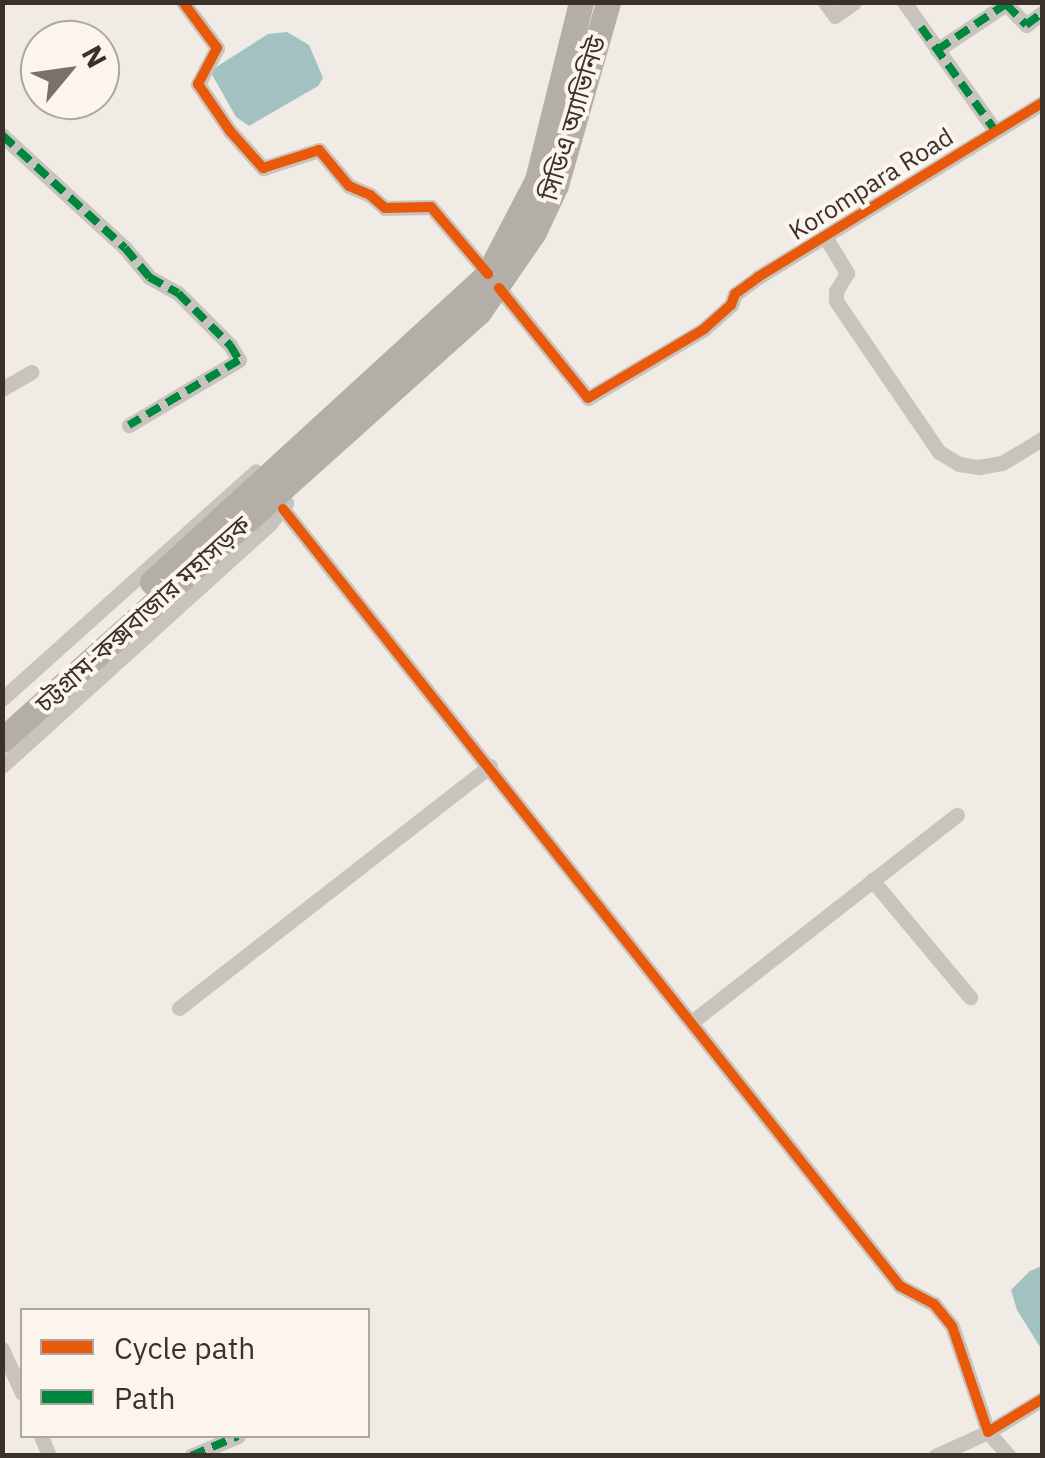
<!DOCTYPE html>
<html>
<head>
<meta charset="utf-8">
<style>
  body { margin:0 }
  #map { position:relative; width:1045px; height:1458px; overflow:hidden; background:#f0ebe5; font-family:"IBM Plex Sans","Noto Sans Bengali",sans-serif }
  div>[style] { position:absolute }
  .water>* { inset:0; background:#a1c2c1 }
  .minor>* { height:15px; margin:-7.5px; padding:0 7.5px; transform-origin:7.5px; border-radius:7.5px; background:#c9c3be }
  .trunk>* { height:25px; margin:-12.5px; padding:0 12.5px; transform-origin:12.5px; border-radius:12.5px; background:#b4aea8 }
  .quiet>* { height:8px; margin-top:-4px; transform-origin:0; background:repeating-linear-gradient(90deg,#00873e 0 15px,transparent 0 23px) }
  .cycleway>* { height:10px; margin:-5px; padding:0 5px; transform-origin:5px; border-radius:5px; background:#e8590c }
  span { translate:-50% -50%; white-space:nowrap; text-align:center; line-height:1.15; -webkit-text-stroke:8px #fbf5ee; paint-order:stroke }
  .street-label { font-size:25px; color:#3b302b }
  .frame { position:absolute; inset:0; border:5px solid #3b302b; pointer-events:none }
  .legend { position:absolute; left:20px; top:1308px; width:350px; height:130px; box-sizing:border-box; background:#fbf5ee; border:2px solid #aea6a0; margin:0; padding:12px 18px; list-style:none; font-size:30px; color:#3b302b }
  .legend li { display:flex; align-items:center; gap:20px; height:50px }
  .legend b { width:50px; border:2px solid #aea6a0 }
  .north { position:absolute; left:20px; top:20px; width:100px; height:100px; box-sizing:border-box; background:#fbf5ee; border:2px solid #aea6a0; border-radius:50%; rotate:61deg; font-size:28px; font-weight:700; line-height:40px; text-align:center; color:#3b302b }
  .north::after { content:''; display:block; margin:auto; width:35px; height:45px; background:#7a716c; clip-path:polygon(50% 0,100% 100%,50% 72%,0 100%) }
</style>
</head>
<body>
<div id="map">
  <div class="water">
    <i style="clip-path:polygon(287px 32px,309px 45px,323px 78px,318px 86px,249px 126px,236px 117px,210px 71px,268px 34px)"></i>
    <i style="clip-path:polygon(1042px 1266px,1042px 1350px,1017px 1310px,1011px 1290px,1030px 1271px)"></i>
  </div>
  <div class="minor">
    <i style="left:183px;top:2px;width:57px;rotate:53.5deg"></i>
    <i style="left:217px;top:48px;width:41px;rotate:117.8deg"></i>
    <i style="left:198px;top:84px;width:57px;rotate:55.8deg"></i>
    <i style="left:230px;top:131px;width:50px;rotate:48.3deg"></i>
    <i style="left:263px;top:168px;width:59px;rotate:-17.8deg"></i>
    <i style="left:319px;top:150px;width:47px;rotate:50.2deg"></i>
    <i style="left:349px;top:186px;width:23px;rotate:23deg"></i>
    <i style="left:370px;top:195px;width:20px;rotate:41deg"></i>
    <i style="left:385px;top:208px;width:46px;rotate:-1.2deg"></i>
    <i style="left:431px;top:207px;width:88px;rotate:49.6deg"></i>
    <i style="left:825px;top:2px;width:17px;rotate:54deg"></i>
    <i style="left:835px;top:16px;width:24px;rotate:-36deg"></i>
    <i style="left:904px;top:2px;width:156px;rotate:54.7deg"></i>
    <i style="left:937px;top:50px;width:83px;rotate:-33.7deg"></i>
    <i style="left:1006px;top:4px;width:29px;rotate:46deg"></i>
    <i style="left:1026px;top:25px;width:20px;rotate:-37deg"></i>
    <i style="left:2px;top:135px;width:167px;rotate:42.6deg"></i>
    <i style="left:125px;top:248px;width:38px;rotate:50deg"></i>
    <i style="left:149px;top:277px;width:33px;rotate:29deg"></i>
    <i style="left:178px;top:293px;width:74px;rotate:45deg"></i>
    <i style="left:230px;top:345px;width:17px;rotate:59deg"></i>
    <i style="left:239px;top:360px;width:128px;rotate:149.4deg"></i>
    <i style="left:826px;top:238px;width:41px;rotate:59deg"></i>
    <i style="left:847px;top:273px;width:21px;rotate:121deg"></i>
    <i style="left:836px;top:291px;width:10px;rotate:90deg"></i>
    <i style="left:836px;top:301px;width:183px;rotate:55.7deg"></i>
    <i style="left:939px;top:452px;width:23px;rotate:31deg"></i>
    <i style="left:959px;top:464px;width:20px;rotate:9deg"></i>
    <i style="left:979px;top:467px;width:23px;rotate:-10deg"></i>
    <i style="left:1002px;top:463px;width:47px;rotate:-31deg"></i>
    <i style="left:499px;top:288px;width:141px;rotate:51deg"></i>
    <i style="left:588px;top:398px;width:135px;rotate:-30.7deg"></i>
    <i style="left:704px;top:329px;width:36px;rotate:-42deg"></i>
    <i style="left:731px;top:305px;width:12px;rotate:-70deg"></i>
    <i style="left:735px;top:294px;width:29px;rotate:-36deg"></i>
    <i style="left:758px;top:277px;width:333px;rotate:-31.5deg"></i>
    <i style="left:2px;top:389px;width:34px;rotate:-30deg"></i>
    <i style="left:283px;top:509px;width:992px;rotate:51.55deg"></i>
    <i style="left:900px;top:1286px;width:38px;rotate:28deg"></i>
    <i style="left:934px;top:1304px;width:28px;rotate:51deg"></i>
    <i style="left:952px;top:1326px;width:112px;rotate:71.2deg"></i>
    <i style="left:988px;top:1432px;width:63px;rotate:-31.4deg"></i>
    <i style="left:2px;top:699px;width:341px;rotate:-41.9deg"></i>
    <i style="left:2px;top:766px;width:360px;rotate:-42.1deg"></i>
    <i style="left:269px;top:525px;width:28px;rotate:-52deg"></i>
    <i style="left:872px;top:880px;width:153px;rotate:50.1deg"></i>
    <i style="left:179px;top:1008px;width:394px;rotate:-37.9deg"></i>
    <i style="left:693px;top:1021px;width:335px;rotate:-38deg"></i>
    <i style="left:2px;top:1349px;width:48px;rotate:65.6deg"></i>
    <i style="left:41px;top:1436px;width:22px;rotate:68deg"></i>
    <i style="left:191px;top:1456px;width:51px;rotate:-23.1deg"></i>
    <i style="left:935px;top:1456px;width:58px;rotate:-24.4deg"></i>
    <i style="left:988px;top:1432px;width:32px;rotate:49deg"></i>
  </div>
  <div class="trunk">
    <i style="left:152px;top:582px;width:456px;rotate:-42.5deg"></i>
    <i style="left:488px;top:274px;width:106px;rotate:-62.5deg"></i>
    <i style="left:537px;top:180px;width:183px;rotate:-76.1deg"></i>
    <i style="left:2px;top:740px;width:641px;rotate:-41.9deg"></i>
    <i style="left:479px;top:312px;width:97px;rotate:-55.5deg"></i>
    <i style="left:534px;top:232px;width:52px;rotate:-64.9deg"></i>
    <i style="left:556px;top:185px;width:190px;rotate:-74.1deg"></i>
  </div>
  <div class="quiet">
    <i style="left:921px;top:27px;width:125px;rotate:54.4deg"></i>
    <i style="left:937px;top:50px;width:83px;rotate:-33.7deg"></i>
    <i style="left:1006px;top:4px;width:29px;rotate:46deg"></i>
    <i style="left:1026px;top:25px;width:20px;rotate:-37deg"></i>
    <i style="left:2px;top:135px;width:167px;rotate:42.6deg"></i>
    <i style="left:125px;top:248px;width:38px;rotate:50deg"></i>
    <i style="left:149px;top:277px;width:33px;rotate:29deg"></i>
    <i style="left:178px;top:293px;width:74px;rotate:45deg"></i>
    <i style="left:230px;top:345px;width:17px;rotate:59deg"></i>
    <i style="left:239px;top:360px;width:128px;rotate:149.4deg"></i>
    <i style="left:191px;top:1456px;width:51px;rotate:-23.1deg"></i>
  </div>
  <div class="cycleway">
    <i style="left:183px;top:2px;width:57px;rotate:53.5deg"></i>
    <i style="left:217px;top:48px;width:41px;rotate:117.8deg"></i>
    <i style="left:198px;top:84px;width:57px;rotate:55.8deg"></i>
    <i style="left:230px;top:131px;width:50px;rotate:48.3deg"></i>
    <i style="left:263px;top:168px;width:59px;rotate:-17.8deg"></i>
    <i style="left:319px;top:150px;width:47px;rotate:50.2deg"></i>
    <i style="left:349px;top:186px;width:23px;rotate:23deg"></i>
    <i style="left:370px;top:195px;width:20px;rotate:41deg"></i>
    <i style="left:385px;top:208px;width:46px;rotate:-1.2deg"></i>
    <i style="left:431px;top:207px;width:88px;rotate:49.6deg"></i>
    <i style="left:499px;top:288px;width:141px;rotate:51deg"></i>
    <i style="left:588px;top:398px;width:135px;rotate:-30.7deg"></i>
    <i style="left:704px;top:329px;width:36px;rotate:-42deg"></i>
    <i style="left:731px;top:305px;width:12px;rotate:-70deg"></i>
    <i style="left:735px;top:294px;width:29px;rotate:-36deg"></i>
    <i style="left:758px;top:277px;width:333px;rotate:-31.5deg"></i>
    <i style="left:283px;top:509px;width:992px;rotate:51.55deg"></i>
    <i style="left:900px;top:1286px;width:38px;rotate:28deg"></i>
    <i style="left:934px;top:1304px;width:28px;rotate:51deg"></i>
    <i style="left:952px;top:1326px;width:112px;rotate:71.2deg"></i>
    <i style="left:988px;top:1432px;width:63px;rotate:-31.4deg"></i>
  </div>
  <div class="street-label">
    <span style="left:573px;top:118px;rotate:-73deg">সিডিএ অ্যাভিনিউ</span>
    <span style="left:871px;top:184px;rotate:-32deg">Korompara Road</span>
    <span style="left:143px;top:614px;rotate:-42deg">চট্টগ্রাম-কক্সবাজার মহাসড়ক</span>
  </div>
  <div class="frame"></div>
  <ul class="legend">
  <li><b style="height:12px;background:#e8590c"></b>Cycle path</li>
  <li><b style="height:12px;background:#00873e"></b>Path</li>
  </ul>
  <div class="north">N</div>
</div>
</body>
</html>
